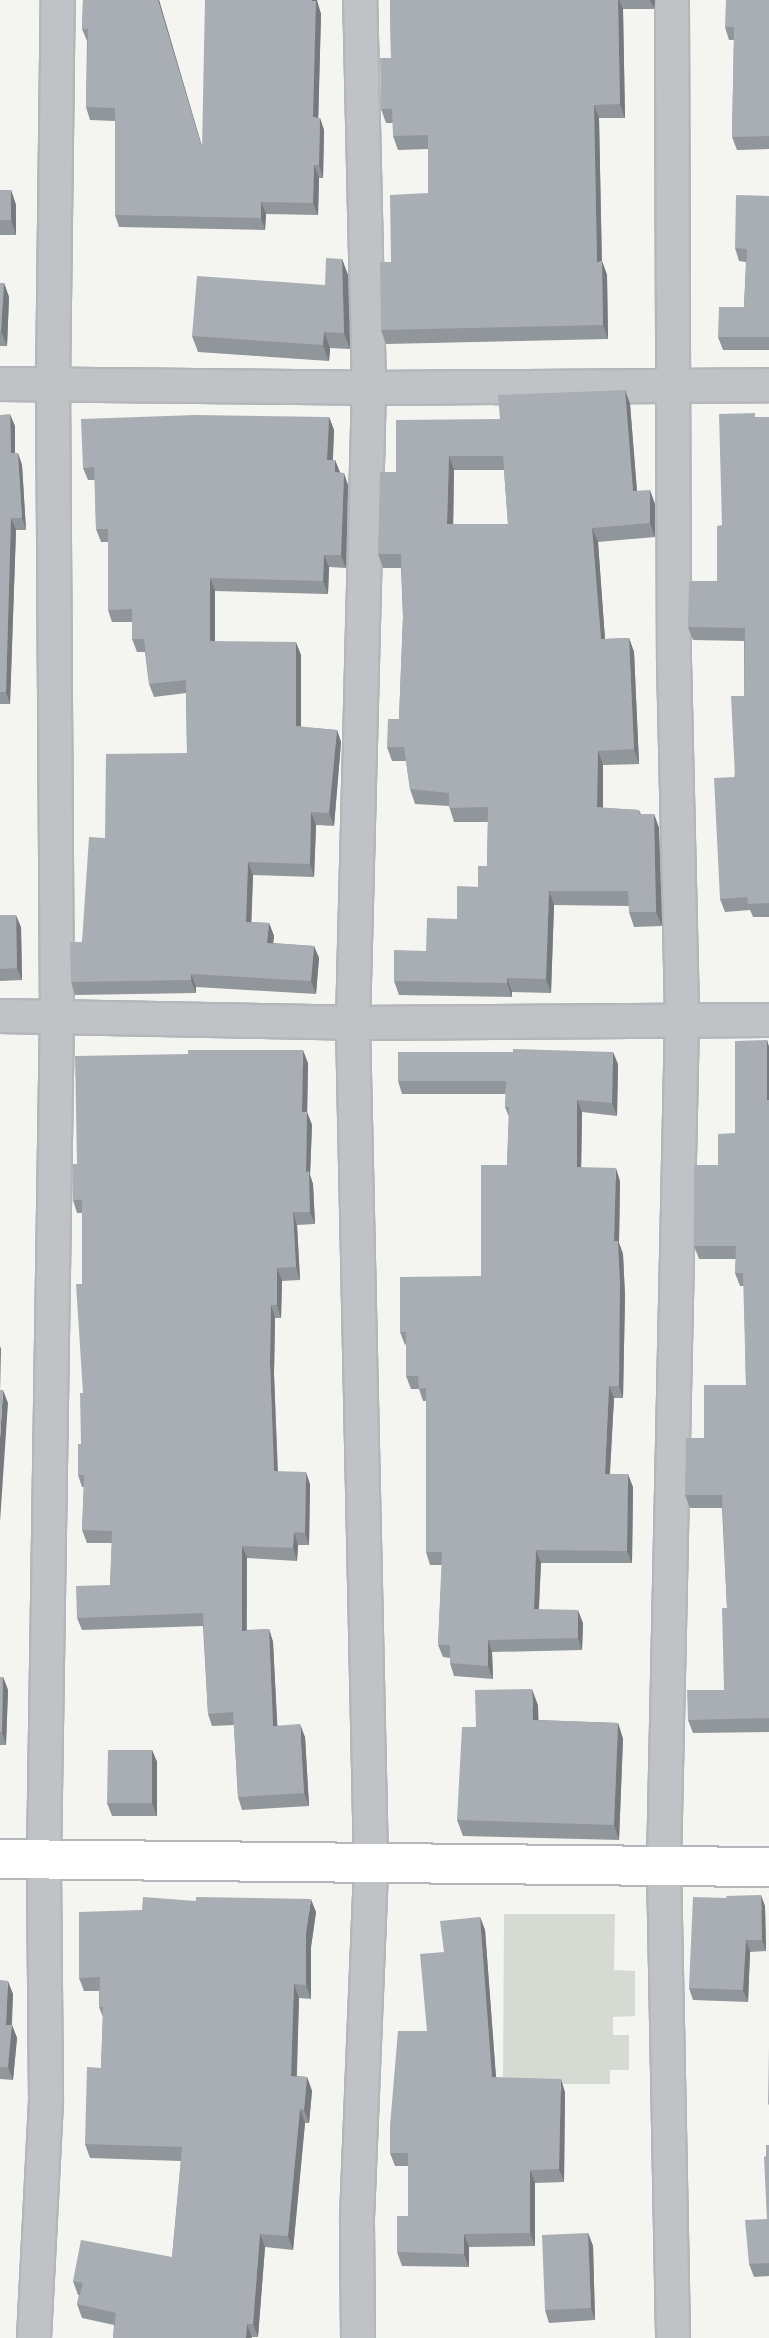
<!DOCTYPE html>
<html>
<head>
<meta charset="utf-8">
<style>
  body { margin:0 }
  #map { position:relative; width:769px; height:2338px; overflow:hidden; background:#f4f5f1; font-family:"Exo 2",sans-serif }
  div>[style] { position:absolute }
  .green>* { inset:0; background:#d5dbd3 }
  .roads { filter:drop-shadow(2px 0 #b3b6bb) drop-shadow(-2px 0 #b3b6bb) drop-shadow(0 2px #b3b6bb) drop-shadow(0 -2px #b3b6bb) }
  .street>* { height:32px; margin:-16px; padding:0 16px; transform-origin:16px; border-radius:16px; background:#c0c3c6 }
  .secondary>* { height:38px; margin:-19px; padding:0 19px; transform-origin:19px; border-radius:19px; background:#fff }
  .wall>* { inset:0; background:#91969b }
  .shaded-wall>* { inset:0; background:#767a7e }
  .building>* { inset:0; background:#a9aeb4 }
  span { translate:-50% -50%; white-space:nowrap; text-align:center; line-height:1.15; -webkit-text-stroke:7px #fff; paint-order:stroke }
</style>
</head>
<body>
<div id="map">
  <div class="green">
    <i style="clip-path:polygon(504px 1914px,615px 1914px,614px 1970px,635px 1971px,635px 2016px,613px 2017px,613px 2035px,629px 2035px,629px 2070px,610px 2070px,610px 2084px,503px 2084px)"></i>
  </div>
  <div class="roads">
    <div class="street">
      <i style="left:672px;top:0;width:660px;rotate:89.83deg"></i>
      <i style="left:674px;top:660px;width:359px;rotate:88.7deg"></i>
      <i style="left:682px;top:1019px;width:847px;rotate:91.22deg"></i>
      <i style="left:664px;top:1866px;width:472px;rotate:88.9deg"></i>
      <i style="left:0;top:384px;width:369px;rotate:0.6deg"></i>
      <i style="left:369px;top:388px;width:400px;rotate:-0.4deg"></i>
      <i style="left:0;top:1016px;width:353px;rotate:1.1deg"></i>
      <i style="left:353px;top:1023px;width:416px;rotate:-0.4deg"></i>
      <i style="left:34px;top:2338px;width:240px;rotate:-87.1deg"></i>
      <i style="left:46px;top:2098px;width:239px;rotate:-90.5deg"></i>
      <i style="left:44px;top:1859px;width:844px;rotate:-89.12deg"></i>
      <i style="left:57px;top:1015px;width:630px;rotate:-90.36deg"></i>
      <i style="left:53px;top:385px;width:385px;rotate:-89.3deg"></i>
      <i style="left:358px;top:2338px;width:120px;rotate:-90.5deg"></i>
      <i style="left:357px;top:2218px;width:354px;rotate:-87.7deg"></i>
      <i style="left:371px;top:1864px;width:841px;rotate:-91.23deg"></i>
      <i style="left:353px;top:1023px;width:635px;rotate:-88.56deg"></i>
      <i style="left:369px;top:388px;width:388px;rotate:-91.3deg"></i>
    </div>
    <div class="secondary">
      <i style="left:0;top:1859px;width:769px;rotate:0.6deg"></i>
    </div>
  </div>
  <div class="wall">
    <i style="clip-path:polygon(83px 0,159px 0,202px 146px,317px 3px,321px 14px,318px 118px,320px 118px,324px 130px,323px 178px,319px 178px,318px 215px,266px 214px,265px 230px,119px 227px,115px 215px,115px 121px,90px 120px,86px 107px,87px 41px,82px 29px)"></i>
    <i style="clip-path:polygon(390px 0,655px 0,654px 9px,623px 9px,625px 118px,599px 118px,602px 261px,607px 275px,608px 339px,386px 344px,381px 330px,391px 262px,428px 193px,428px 149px,398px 150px,393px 136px,393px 123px,386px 123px,381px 109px,391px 58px)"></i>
    <i style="clip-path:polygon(769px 0,769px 149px,737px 150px,732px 137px,734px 40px,729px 40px,725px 27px)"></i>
    <i style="clip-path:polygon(0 190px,11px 190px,16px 205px,16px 235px,0 235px)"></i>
    <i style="clip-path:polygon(769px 196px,769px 350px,723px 350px,718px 337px,744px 307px,746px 262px,739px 261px,735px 248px)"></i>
    <i style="clip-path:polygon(342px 259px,348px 275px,350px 349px,330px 348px,329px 361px,198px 352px,192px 336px,325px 285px)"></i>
    <i style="clip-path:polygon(0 283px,4px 283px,9px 297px,7px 346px,0 346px)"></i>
    <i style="clip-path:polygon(evenodd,625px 390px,630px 404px,637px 491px,655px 504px,655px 537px,598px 542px,605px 639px,629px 638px,634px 652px,639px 764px,603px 765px,603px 808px,639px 810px,641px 814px,654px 814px,659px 828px,662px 926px,634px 927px,629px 912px,629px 906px,554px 905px,551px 993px,512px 992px,512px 997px,399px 995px,394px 981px,426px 951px,457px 919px,478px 887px,487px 866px,488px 822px,454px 822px,449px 806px,415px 804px,410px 789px,406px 761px,392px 761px,387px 747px,399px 719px,403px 617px,401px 568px,383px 568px,378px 554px,396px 472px,500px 419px,625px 390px,454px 470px,504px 470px,508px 524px,453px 524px,454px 470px)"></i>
    <i style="clip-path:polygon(0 415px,15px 426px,15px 453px,18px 453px,22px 465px,26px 530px,16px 530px,10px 704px,0 704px)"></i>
    <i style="clip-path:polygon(329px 417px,334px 430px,333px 460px,335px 460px,340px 472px,348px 485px,346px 568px,329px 567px,328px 594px,215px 591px,215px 641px,301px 655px,301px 727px,337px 730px,341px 742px,334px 826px,316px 825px,314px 877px,253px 875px,251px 922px,269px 923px,274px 936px,273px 943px,314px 946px,319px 958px,316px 994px,196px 987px,196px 993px,75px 995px,71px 982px,82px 942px,105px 838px,187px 753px,186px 693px,154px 697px,149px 684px,145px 652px,137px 652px,132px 639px,132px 622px,112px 622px,108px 610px,108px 542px,101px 542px,96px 529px,95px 480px,88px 480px,83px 468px)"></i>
    <i style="clip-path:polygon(756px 417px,769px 417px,769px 917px,753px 917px,750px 910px,725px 912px,720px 899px,744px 696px,744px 641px,693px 640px,688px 627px,717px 581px,722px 525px)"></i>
    <i style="clip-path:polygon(0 915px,21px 927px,22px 980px,0 981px)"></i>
    <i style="clip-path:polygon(767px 1040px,769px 1047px,769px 1732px,693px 1733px,688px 1720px,724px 1690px,727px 1608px,722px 1508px,690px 1508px,685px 1495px,704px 1438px,746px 1385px,744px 1286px,740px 1286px,735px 1273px,736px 1259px,699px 1259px,694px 1246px,718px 1165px,735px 1133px)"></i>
    <i style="clip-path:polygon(308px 1063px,307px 1112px,312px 1125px,310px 1175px,313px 1184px,315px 1224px,297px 1225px,300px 1280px,282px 1281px,281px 1318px,275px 1318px,274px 1374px,278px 1472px,310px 1484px,309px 1545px,298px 1545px,297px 1561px,247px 1558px,247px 1630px,269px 1629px,273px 1642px,277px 1725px,305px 1737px,309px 1806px,242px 1810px,238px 1797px,234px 1725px,212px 1726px,208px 1714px,203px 1626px,82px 1630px,77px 1618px,110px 1585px,112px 1543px,87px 1543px,82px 1530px,84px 1487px,82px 1487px,78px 1475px,81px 1444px,83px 1393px,82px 1213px,77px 1213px,73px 1200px,77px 1164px)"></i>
    <i style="clip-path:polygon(618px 1064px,617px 1116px,582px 1112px,581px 1167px,620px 1181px,619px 1243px,623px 1254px,625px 1296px,623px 1398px,614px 1398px,610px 1474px,633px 1487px,632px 1563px,541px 1563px,539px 1609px,583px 1623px,582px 1650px,492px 1652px,493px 1679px,454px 1676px,450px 1663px,450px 1658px,443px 1657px,438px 1645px,442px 1565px,430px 1565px,426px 1552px,426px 1401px,423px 1401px,419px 1389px,411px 1389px,406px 1376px,406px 1344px,405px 1345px,400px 1332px,481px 1276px,507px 1165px,509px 1117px,505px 1107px,506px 1094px,402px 1094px,398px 1081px)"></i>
    <i style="clip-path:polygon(0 1677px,3px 1677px,8px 1690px,6px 1745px,0 1745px)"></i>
    <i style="clip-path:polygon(538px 1705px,538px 1720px,618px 1723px,623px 1739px,619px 1840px,463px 1836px,457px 1820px,476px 1727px)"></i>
    <i style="clip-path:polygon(152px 1750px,157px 1762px,157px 1816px,112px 1816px,107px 1803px)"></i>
    <i style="clip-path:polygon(765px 1906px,766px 1951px,750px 1952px,748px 2002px,693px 2000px,689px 1988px)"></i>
    <i style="clip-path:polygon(316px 1912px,311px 1947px,311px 1999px,299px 1998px,297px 2076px,307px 2077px,312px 2091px,309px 2123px,305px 2123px,293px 2250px,265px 2247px,258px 2337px,113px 2338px,114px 2325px,82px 2318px,77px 2304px,79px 2295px,78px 2295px,73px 2281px,172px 2257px,181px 2161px,90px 2158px,85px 2144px,101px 2068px,103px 2017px,99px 2007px,99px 1991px,84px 1991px,79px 1978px)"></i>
    <i style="clip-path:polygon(480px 1917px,485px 1930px,496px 2077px,565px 2092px,564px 2182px,535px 2183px,535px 2246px,469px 2247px,469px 2267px,402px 2266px,397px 2252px,408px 2216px,408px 2166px,395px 2166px,390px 2153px,427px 2031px,444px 1952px)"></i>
    <i style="clip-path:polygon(0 1980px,13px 1994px,12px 2025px,17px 2038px,13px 2080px,0 2079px)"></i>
    <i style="clip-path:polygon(769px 2145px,769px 2276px,754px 2277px,749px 2264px,767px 2219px,766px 2156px)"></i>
    <i style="clip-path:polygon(588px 2233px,593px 2246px,595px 2320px,549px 2323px,545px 2310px)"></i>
  </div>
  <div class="shaded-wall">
    <i style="clip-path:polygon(158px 0,159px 0,206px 161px,202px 148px)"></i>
    <i style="clip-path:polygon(312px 0,317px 0,321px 14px,318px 130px,313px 117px)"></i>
    <i style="clip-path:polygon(618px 0,619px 0,623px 9px,625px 118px,620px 104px)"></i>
    <i style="clip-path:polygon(650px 0,655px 0,654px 9px)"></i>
    <i style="clip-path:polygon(594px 105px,599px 118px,602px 275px,597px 262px)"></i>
    <i style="clip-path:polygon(320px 118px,324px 130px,323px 178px,319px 165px)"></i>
    <i style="clip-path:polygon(314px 165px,319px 178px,318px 215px,313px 203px)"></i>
    <i style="clip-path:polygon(11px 190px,16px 205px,16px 235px,11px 220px)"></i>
    <i style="clip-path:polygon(261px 202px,266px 214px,265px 230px,261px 218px)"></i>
    <i style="clip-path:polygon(342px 259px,348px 275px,350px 349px,344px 333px)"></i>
    <i style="clip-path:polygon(602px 261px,607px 275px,608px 339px,603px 325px)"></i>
    <i style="clip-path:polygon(4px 283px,9px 297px,7px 346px,1px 331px)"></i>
    <i style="clip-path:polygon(324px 332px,330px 348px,329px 361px,323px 345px)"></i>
    <i style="clip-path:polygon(625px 390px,630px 404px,638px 505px,633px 491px)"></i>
    <i style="clip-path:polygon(10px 414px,15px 426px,15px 465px,11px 453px)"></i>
    <i style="clip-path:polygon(329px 417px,334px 430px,332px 473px,327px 460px)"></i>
    <i style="clip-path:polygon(18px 453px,22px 465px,26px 530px,22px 518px)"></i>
    <i style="clip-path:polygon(449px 456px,454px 470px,453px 538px,447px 524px)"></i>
    <i style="clip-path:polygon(335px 460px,340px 473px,335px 472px)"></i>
    <i style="clip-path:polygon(344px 473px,348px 485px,346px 568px,341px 555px)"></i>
    <i style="clip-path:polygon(650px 490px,655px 504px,655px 537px,650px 523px)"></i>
    <i style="clip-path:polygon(11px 518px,16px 530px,10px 704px,6px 692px)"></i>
    <i style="clip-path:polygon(592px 528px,598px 542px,606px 654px,601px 639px)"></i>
    <i style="clip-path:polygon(324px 555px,329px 567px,328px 594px,323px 581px)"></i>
    <i style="clip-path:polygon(210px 578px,215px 591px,215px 654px,210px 641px)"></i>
    <i style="clip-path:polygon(629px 638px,634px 652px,639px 764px,634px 749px)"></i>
    <i style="clip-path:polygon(296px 642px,301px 655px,301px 739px,296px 726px)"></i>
    <i style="clip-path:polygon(337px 730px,341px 742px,334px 826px,329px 813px)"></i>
    <i style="clip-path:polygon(598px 751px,603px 765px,603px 821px,597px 807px)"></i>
    <i style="clip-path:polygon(311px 812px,316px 825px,314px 877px,310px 864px)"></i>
    <i style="clip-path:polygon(654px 814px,659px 828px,662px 926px,656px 912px)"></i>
    <i style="clip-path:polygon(248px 862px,253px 875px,251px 934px,246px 922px)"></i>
    <i style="clip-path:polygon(549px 891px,554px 905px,551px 993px,546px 979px)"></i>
    <i style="clip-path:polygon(16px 915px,21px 927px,22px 980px,17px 968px)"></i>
    <i style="clip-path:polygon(269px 923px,274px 936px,272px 956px,267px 943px)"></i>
    <i style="clip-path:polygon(314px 946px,319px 958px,316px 994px,311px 981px)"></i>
    <i style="clip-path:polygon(191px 974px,196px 987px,196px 993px,191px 980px)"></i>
    <i style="clip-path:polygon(507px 978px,512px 992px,512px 997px,507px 983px)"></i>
    <i style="clip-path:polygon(767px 1040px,769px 1047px,769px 1107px,767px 1100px)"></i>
    <i style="clip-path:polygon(303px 1050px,308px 1063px,307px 1125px,302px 1112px)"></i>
    <i style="clip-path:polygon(613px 1052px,618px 1064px,617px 1116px,612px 1103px)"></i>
    <i style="clip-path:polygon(577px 1100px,582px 1112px,581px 1180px,577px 1167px)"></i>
    <i style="clip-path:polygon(307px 1112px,312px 1125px,310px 1175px,313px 1184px,315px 1224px,310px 1212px,306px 1172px)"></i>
    <i style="clip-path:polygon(616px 1168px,620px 1181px,619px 1243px,623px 1254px,625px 1296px,623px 1398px,619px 1386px,614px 1241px)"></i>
    <i style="clip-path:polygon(293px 1212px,297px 1225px,300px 1280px,296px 1267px)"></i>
    <i style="clip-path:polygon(277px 1268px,282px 1281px,281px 1318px,277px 1305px)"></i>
    <i style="clip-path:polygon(271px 1305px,275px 1318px,274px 1374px,278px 1484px,274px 1471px,270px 1362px)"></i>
    <i style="clip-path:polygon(0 1346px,1px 1349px,0 1394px)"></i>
    <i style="clip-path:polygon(609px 1386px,614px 1398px,609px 1486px,605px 1474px)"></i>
    <i style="clip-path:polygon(3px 1390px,8px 1403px,0 1522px,0 1439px)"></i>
    <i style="clip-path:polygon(306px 1472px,310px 1484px,309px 1545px,305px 1533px)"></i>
    <i style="clip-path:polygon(628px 1474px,633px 1487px,632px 1563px,627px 1551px)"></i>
    <i style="clip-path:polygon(294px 1532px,298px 1545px,297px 1561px,293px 1548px)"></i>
    <i style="clip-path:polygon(242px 1546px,247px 1558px,246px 1643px,242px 1631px)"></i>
    <i style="clip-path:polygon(536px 1550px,541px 1563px,538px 1621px,534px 1609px)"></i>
    <i style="clip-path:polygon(578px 1610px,583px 1623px,582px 1650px,578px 1638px)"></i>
    <i style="clip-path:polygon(269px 1629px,273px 1642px,278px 1738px,273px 1726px)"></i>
    <i style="clip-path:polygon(488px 1640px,492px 1652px,493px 1679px,488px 1666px)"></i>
    <i style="clip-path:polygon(3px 1677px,8px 1690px,6px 1745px,2px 1732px)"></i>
    <i style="clip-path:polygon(532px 1689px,538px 1705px,539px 1736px,533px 1720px)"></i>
    <i style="clip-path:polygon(618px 1723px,623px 1739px,619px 1840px,614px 1825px)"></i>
    <i style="clip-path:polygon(300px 1724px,305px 1737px,309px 1806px,304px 1793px)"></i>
    <i style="clip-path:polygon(152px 1750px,157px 1762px,157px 1816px,152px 1803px)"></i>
    <i style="clip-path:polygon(761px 1895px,765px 1906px,766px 1951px,762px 1940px)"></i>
    <i style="clip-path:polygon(311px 1899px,316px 1912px,311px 1947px,311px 1999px,306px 1985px,306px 1933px)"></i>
    <i style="clip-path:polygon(480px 1917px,485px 1930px,497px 2091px,492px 2077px)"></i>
    <i style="clip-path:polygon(746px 1940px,750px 1952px,748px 2002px,743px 1990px)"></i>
    <i style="clip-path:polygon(8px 1981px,13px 1994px,11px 2031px,12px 2025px,17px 2038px,13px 2080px,8px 2067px,6px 2025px)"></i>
    <i style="clip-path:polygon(294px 1984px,299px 1998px,296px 2090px,291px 2076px)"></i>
    <i style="clip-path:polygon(307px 2077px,312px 2091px,309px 2123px,304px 2110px)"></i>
    <i style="clip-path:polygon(561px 2079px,565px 2092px,564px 2182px,559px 2169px)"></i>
    <i style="clip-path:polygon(300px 2109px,305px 2123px,293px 2250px,288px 2236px)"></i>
    <i style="clip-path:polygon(530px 2170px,535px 2183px,535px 2246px,530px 2233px)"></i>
    <i style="clip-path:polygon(588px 2233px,593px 2246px,595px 2320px,591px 2308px)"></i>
    <i style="clip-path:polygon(260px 2234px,265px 2247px,258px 2337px,253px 2324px)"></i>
    <i style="clip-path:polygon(464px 2234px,469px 2247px,469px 2267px,464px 2254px)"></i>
    <i style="clip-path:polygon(247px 2324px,252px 2338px,246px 2338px)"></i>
  </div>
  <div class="building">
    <i style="clip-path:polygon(83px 0,158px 0,202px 148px,205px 0,312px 0,312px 1px,316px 1px,313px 117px,320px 118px,319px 165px,314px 165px,313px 203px,261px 202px,261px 218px,115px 215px,115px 108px,86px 107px,88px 29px,82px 29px)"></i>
    <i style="clip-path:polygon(390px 0,618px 0,620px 104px,594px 105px,597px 262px,602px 261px,603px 325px,381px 330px,380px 262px,391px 262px,390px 195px,428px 193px,428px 135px,393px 136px,392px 109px,381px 109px,380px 58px,391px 58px)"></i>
    <i style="clip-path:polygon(726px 0,769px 0,769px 136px,732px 137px,734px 27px,725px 27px)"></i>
    <i style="clip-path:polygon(0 190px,11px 190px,11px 220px,0 220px)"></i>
    <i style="clip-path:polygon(736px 195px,769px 196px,769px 337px,718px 337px,719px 307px,744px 307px,747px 249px,735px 248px)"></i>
    <i style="clip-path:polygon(326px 258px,342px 259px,344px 333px,324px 332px,323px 345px,192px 336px,197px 276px,325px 285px)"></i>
    <i style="clip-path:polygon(0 283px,4px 283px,1px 331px,0 331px)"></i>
    <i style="clip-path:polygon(evenodd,625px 390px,633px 491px,650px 490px,650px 523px,592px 528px,601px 639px,629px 638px,634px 749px,598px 751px,597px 807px,639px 810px,639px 814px,654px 814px,656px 912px,629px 912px,628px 891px,549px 891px,546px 979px,507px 978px,507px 983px,394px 981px,394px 950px,426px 951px,427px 918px,457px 919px,457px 886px,478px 887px,478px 866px,487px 866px,488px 807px,449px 808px,449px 793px,410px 789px,404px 747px,387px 747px,388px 719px,399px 719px,403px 617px,401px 554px,378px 554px,380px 472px,396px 472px,396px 420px,500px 419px,498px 395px,625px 390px,449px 456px,503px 456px,508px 524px,447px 524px,449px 456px)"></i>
    <i style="clip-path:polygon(755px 413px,755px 417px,769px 417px,769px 903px,748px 904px,747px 897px,720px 899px,714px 778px,735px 777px,731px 696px,744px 696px,745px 628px,688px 627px,689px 581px,717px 581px,717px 526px,722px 525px,719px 414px)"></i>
    <i style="clip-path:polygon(10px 414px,11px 453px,18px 453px,22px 518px,11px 518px,6px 692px,0 692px,0 415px)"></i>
    <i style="clip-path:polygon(195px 415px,329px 417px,327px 460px,335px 460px,335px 472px,344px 473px,341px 555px,324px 555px,323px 581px,210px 578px,210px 641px,296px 642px,296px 726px,337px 730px,329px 813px,311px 812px,310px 864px,248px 862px,246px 922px,269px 923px,267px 943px,314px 946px,311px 981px,191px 974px,191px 980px,71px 982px,70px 942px,82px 942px,89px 837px,105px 838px,106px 754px,187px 753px,186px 680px,149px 684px,144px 639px,132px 639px,132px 609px,108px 610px,108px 529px,96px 529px,94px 467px,83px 468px,81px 419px)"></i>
    <i style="clip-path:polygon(0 915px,16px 915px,17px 968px,0 969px)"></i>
    <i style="clip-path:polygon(767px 1040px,767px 1100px,769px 1100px,769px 1718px,688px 1720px,687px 1690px,724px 1690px,722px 1608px,727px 1608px,722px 1495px,685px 1495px,686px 1438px,704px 1438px,704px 1385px,746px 1385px,743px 1273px,735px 1273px,736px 1246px,694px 1246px,694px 1165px,718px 1165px,718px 1134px,735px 1133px,735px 1041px)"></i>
    <i style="clip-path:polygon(513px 1049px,613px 1052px,612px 1103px,577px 1100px,577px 1167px,616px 1168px,614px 1241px,618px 1241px,620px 1283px,619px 1386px,609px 1386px,605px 1474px,628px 1474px,627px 1551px,536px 1550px,534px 1609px,578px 1610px,578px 1638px,488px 1640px,488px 1666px,450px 1663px,450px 1645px,438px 1645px,442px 1552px,426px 1552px,426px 1388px,419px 1389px,418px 1376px,406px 1376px,406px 1332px,400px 1332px,400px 1277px,481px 1276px,481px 1165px,507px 1165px,509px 1107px,505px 1107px,506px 1081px,398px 1081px,398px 1052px,513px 1052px)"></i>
    <i style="clip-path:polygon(188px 1050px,303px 1050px,302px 1112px,307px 1112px,306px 1172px,309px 1171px,310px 1212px,293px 1212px,296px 1267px,277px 1268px,277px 1305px,271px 1305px,270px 1362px,274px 1471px,306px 1472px,305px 1533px,294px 1532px,293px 1548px,242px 1546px,242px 1631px,269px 1629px,273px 1726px,300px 1724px,304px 1793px,238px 1797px,233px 1712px,208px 1714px,203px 1613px,77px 1618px,76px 1586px,110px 1585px,112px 1531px,82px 1530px,84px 1475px,78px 1475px,78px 1444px,81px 1444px,80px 1393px,83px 1393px,76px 1284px,82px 1284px,82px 1200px,73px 1200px,73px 1164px,77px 1164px,75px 1056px,188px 1054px)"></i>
    <i style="clip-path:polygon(0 1390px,3px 1390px,0 1439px)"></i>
    <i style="clip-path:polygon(0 1677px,3px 1677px,2px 1732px,0 1732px)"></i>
    <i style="clip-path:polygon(532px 1689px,533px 1720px,618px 1723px,614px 1825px,457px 1820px,462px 1727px,476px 1727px,475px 1690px)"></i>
    <i style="clip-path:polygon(108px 1750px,152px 1750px,152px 1803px,107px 1803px)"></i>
    <i style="clip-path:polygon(761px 1895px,762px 1940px,746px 1940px,743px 1990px,689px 1988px,693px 1897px,727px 1898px,726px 1896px)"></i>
    <i style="clip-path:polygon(143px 1897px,196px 1901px,196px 1897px,311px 1899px,306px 1933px,306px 1985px,294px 1984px,291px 2076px,307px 2077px,304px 2110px,300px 2109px,288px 2236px,260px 2234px,253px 2324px,247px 2324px,246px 2338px,113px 2338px,116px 2313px,77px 2304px,83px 2283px,73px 2281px,81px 2240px,172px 2257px,182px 2147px,85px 2144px,87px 2067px,101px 2068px,103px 2007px,99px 2007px,100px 1977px,79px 1978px,79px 1912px,142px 1910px)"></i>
    <i style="clip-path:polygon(480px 1917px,492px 2077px,561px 2079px,559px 2169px,530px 2170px,530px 2233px,464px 2234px,464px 2254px,397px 2252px,397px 2216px,408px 2216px,408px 2153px,390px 2153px,390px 2126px,398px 2031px,427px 2031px,420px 1954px,444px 1952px,440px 1921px)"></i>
    <i style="clip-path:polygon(0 1980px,8px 1981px,6px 2025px,12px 2025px,8px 2067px,0 2067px)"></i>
    <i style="clip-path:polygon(769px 2047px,769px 2105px,768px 2104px)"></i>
    <i style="clip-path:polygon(766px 2145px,769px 2145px,769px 2263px,749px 2264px,745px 2220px,767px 2219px,764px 2157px,766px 2156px)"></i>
    <i style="clip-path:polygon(588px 2233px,591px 2308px,545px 2310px,542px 2235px)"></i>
  </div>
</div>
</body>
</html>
